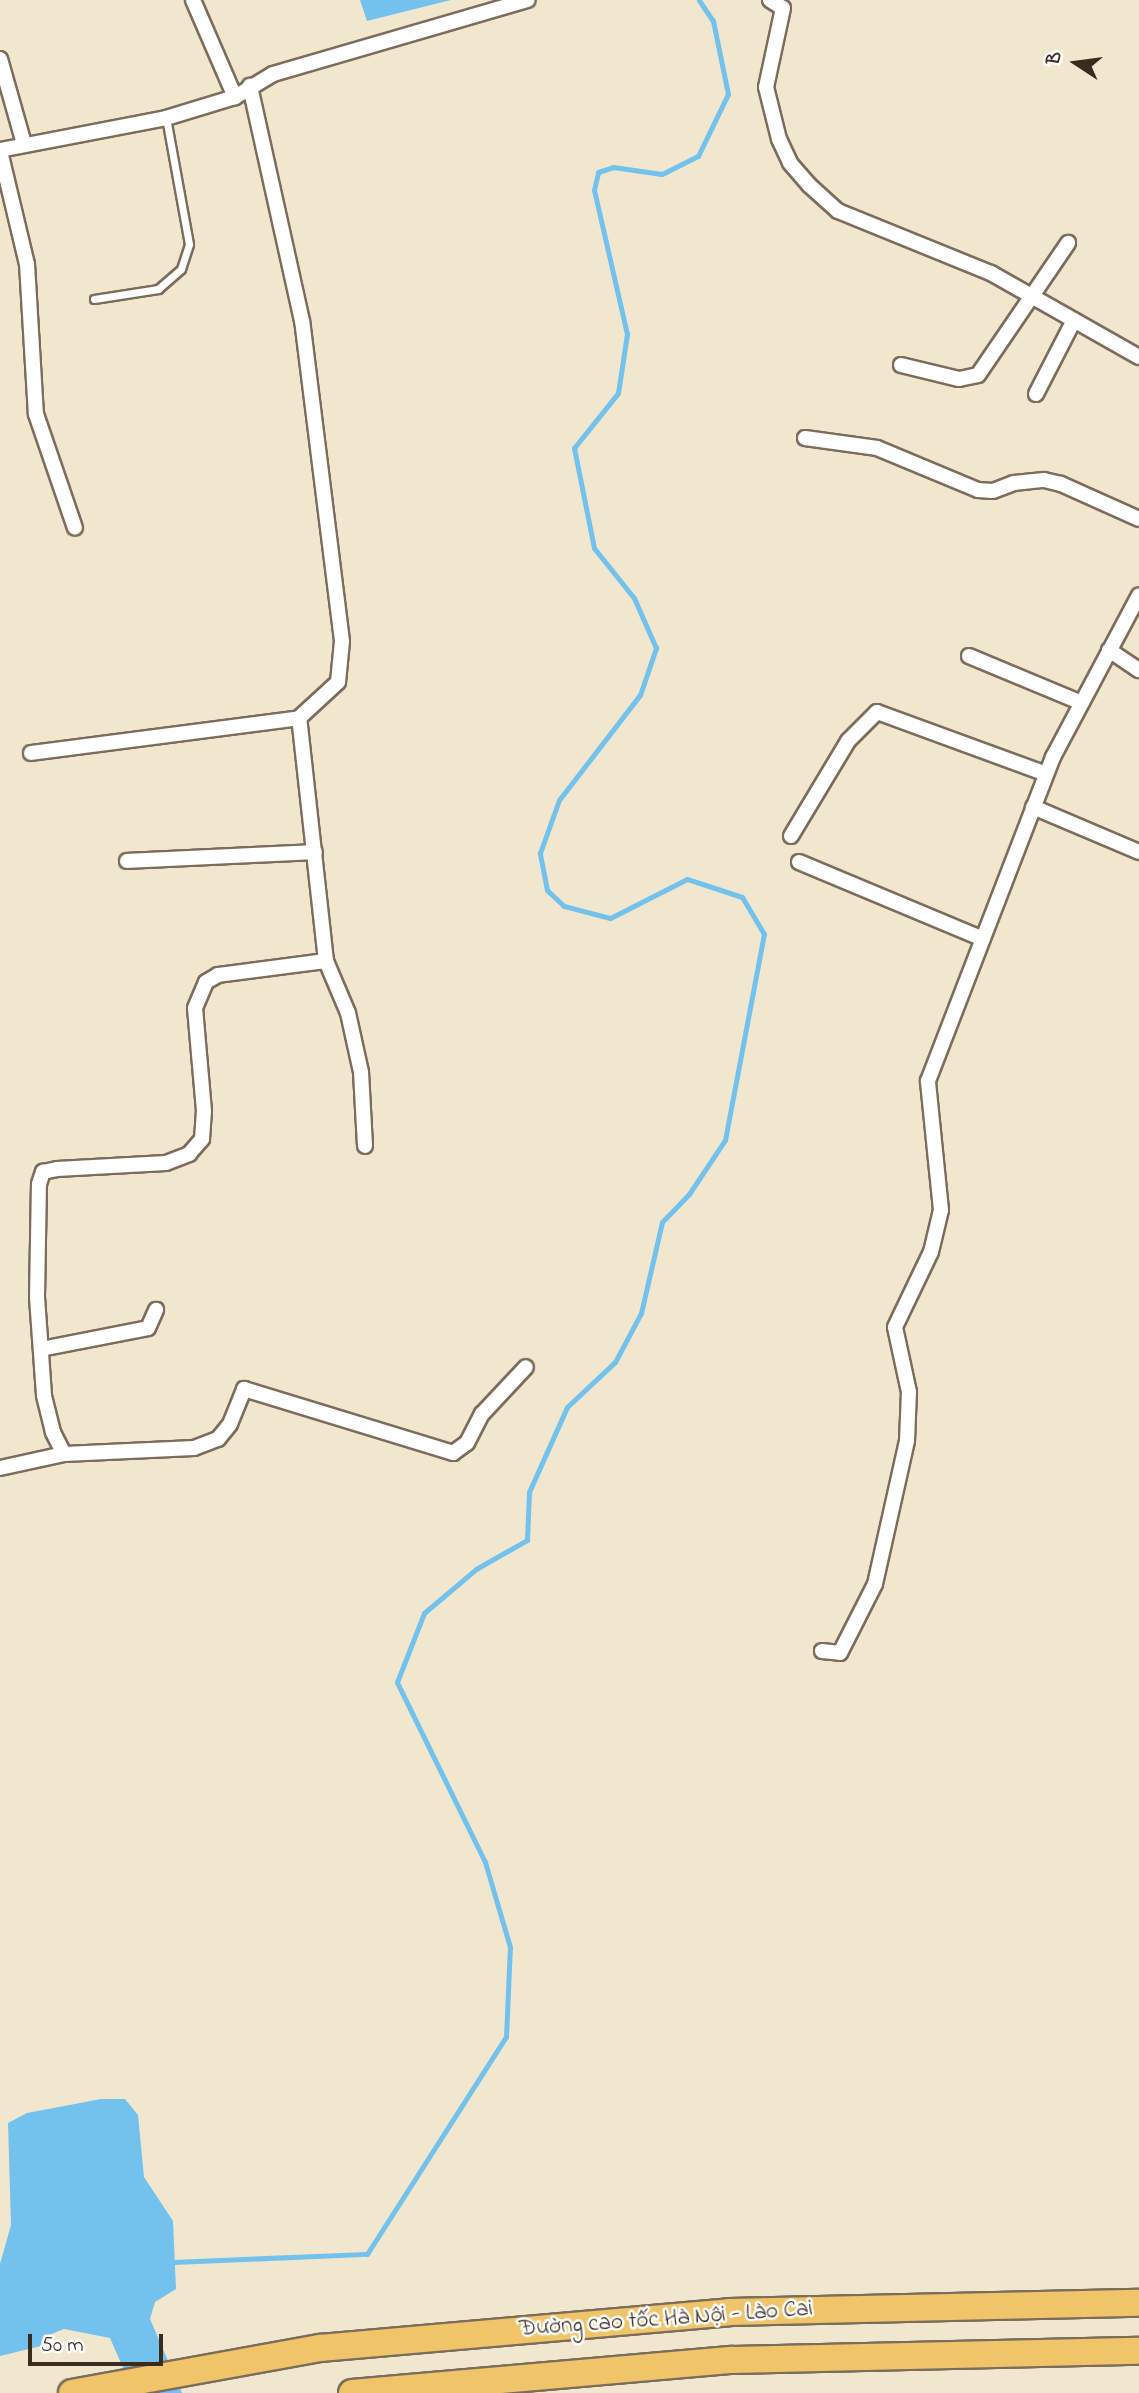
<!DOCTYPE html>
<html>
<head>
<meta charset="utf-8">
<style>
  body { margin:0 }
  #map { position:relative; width:1139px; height:2393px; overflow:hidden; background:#f1e7ce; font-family:"Indie Flower",sans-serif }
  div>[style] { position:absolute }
  .water>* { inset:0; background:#72c2ed }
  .stream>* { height:5px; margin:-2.5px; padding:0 2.5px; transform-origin:2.5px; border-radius:2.5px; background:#72c2ed }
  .roads { filter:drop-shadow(2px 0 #7b6c5c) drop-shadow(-2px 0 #7b6c5c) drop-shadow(0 2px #7b6c5c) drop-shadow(0 -2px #7b6c5c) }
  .service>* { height:7px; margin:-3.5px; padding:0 3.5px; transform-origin:3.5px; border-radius:3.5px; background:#fff }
  .minor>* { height:14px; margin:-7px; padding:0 7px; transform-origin:7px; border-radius:7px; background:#fff }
  .motorway>* { height:26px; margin:-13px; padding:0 13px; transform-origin:13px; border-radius:13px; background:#f0c469 }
  span { translate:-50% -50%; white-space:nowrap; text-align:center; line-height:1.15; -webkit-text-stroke:5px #fff; paint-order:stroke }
  .street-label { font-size:23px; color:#3b2a1e }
  .north { position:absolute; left:1041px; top:28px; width:70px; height:70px; -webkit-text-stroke:5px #fff; paint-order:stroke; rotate:283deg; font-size:19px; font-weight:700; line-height:28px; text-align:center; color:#3b2a1e }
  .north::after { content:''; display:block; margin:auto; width:24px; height:32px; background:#3b2a1e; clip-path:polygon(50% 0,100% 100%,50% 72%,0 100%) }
  .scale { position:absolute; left:28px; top:2334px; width:135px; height:32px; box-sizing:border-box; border:4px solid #3b2a1e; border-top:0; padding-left:9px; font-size:21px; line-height:24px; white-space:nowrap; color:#3b2a1e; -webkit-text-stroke:5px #fff; paint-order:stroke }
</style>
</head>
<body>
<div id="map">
  <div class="water">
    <i style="clip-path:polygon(360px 0,451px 0,367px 21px)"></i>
    <i style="clip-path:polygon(101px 2099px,125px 2099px,138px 2115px,144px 2177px,173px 2221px,176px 2289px,155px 2302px,150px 2319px,182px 2393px,134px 2393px,110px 2338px,64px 2329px,49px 2335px,41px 2346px,0 2356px,0 2264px,11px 2225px,8px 2123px,27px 2113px)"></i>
  </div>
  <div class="stream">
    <i style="left:173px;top:2262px;width:194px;rotate:-2.4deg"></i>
    <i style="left:367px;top:2254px;width:258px;rotate:-57.4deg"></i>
    <i style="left:506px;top:2037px;width:90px;rotate:-87.5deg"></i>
    <i style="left:510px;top:1947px;width:89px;rotate:-106.4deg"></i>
    <i style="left:485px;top:1862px;width:200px;rotate:-116.1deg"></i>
    <i style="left:397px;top:1682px;width:74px;rotate:-68.6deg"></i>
    <i style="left:424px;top:1613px;width:68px;rotate:-40.2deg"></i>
    <i style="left:476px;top:1569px;width:59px;rotate:-29.6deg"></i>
    <i style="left:527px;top:1540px;width:48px;rotate:-87.6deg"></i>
    <i style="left:529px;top:1492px;width:93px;rotate:-65.9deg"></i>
    <i style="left:567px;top:1407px;width:66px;rotate:-43.2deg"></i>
    <i style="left:615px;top:1362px;width:55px;rotate:-62deg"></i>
    <i style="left:641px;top:1313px;width:93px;rotate:-77deg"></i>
    <i style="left:662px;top:1222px;width:39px;rotate:-46deg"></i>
    <i style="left:689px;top:1194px;width:65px;rotate:-56.3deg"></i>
    <i style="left:725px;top:1140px;width:210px;rotate:-79.3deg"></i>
    <i style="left:764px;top:934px;width:43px;rotate:-120.7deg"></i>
    <i style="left:742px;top:897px;width:58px;rotate:-161.9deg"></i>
    <i style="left:687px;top:879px;width:86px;rotate:153.1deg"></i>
    <i style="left:610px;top:918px;width:48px;rotate:-165.4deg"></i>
    <i style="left:564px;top:906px;width:23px;rotate:-137deg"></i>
    <i style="left:547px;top:890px;width:38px;rotate:-101deg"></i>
    <i style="left:540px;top:853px;width:56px;rotate:-70.3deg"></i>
    <i style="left:559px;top:800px;width:133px;rotate:-52.4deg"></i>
    <i style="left:640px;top:695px;width:50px;rotate:-71.2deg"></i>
    <i style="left:656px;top:648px;width:55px;rotate:-113.7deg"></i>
    <i style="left:634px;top:598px;width:64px;rotate:-128.7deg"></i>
    <i style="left:594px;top:548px;width:102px;rotate:-101.3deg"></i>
    <i style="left:574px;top:448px;width:70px;rotate:-51.3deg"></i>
    <i style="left:618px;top:393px;width:60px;rotate:-81.3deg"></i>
    <i style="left:627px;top:334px;width:148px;rotate:-102.9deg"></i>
    <i style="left:594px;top:190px;width:18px;rotate:-77deg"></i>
    <i style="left:598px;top:172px;width:16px;rotate:-18deg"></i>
    <i style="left:613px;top:167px;width:49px;rotate:8.1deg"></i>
    <i style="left:662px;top:174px;width:40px;rotate:-26.6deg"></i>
    <i style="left:698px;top:156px;width:69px;rotate:-64.2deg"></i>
    <i style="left:728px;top:94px;width:75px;rotate:-101.6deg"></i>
    <i style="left:713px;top:21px;width:25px;rotate:-124deg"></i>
  </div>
  <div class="roads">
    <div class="service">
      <i style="left:94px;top:299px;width:65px;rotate:-8.9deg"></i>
      <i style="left:158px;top:289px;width:30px;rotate:-41deg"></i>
      <i style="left:181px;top:269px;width:26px;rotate:-72deg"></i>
      <i style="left:189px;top:244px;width:128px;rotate:-100.3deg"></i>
    </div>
    <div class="minor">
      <i style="left:193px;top:0;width:106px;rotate:66.6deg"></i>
      <i style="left:770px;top:0;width:15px;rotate:32deg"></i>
      <i style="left:783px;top:8px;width:81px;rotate:102.1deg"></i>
      <i style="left:766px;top:87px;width:54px;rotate:76deg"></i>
      <i style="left:779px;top:139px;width:26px;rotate:65deg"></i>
      <i style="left:790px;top:163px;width:29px;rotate:49deg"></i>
      <i style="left:809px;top:185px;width:39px;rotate:42deg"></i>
      <i style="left:838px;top:211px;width:165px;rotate:22.1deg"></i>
      <i style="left:991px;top:273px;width:170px;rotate:29.6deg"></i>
      <i style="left:0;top:59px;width:88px;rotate:74.2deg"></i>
      <i style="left:0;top:150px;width:169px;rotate:-10.9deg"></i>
      <i style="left:166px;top:118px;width:72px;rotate:-16.9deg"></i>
      <i style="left:235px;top:97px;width:44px;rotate:-31.2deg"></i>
      <i style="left:273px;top:74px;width:265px;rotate:-16.2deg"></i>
      <i style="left:0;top:151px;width:116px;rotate:76.6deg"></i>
      <i style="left:27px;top:264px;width:150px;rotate:86.6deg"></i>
      <i style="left:36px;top:414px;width:120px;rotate:71.1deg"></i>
      <i style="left:901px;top:365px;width:60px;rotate:13.6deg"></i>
      <i style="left:959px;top:379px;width:19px;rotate:-12deg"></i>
      <i style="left:978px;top:375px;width:160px;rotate:-55.7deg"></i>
      <i style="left:1036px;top:394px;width:83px;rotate:-62.8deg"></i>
      <i style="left:805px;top:438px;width:73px;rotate:7.9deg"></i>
      <i style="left:877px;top:448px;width:109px;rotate:22.6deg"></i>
      <i style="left:978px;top:490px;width:15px;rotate:4deg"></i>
      <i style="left:993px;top:491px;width:22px;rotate:-21deg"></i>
      <i style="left:1014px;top:483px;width:30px;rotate:-6deg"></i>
      <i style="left:1044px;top:480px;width:17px;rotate:13deg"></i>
      <i style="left:1061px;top:484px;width:85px;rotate:24.2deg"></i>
      <i style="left:1109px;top:650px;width:36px;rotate:34deg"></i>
      <i style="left:969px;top:656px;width:122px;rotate:22.6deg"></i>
      <i style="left:31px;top:753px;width:270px;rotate:-7.4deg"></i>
      <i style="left:299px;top:718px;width:53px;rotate:-42.7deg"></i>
      <i style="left:338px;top:682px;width:41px;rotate:-84.4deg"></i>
      <i style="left:342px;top:641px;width:322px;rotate:-97.1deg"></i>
      <i style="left:302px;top:321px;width:241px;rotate:-102.5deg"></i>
      <i style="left:1033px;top:807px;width:115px;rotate:23deg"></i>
      <i style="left:791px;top:836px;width:111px;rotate:-59deg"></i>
      <i style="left:848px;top:741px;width:41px;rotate:-45deg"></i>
      <i style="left:877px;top:712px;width:180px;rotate:20.1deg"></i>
      <i style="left:127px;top:861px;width:188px;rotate:-2.7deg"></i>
      <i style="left:799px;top:862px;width:199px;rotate:22.7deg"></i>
      <i style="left:326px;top:961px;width:56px;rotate:67.1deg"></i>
      <i style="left:348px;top:1013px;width:60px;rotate:77.6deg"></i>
      <i style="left:361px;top:1072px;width:74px;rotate:86.9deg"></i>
      <i style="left:41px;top:1349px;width:109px;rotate:-11.1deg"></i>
      <i style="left:148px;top:1328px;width:20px;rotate:-66deg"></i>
      <i style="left:64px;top:1454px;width:25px;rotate:-117deg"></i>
      <i style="left:53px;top:1432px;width:38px;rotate:-104deg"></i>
      <i style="left:44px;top:1395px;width:98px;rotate:-94.1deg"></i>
      <i style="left:37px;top:1297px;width:113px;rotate:-89deg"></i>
      <i style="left:39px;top:1184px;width:13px;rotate:-72deg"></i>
      <i style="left:43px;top:1172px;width:14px;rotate:-12deg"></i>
      <i style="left:57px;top:1169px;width:109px;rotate:-3.2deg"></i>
      <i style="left:166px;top:1163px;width:25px;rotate:-21deg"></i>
      <i style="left:189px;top:1154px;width:20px;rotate:-49deg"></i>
      <i style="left:202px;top:1139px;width:28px;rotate:-86deg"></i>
      <i style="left:204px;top:1111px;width:103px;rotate:-95deg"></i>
      <i style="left:195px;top:1008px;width:28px;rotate:-67deg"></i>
      <i style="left:206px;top:982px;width:14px;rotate:-30deg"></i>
      <i style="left:218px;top:975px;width:109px;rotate:-7.4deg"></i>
      <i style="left:326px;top:961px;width:244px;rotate:-96.3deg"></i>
      <i style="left:0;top:1468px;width:66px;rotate:-12.3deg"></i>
      <i style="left:64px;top:1454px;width:130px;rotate:-2.6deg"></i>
      <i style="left:194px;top:1448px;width:26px;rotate:-21deg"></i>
      <i style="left:218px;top:1439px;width:19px;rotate:-51deg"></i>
      <i style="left:230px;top:1424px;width:38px;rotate:-68deg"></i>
      <i style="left:244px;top:1389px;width:219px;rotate:17deg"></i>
      <i style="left:453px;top:1453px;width:17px;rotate:-36deg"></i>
      <i style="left:467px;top:1443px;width:33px;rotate:-63deg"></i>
      <i style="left:482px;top:1414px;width:64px;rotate:-46.9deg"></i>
      <i style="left:822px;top:1651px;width:18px;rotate:6deg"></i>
      <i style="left:840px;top:1653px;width:77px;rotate:-63.1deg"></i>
      <i style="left:875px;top:1584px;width:147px;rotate:-77.4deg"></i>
      <i style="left:907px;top:1441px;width:49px;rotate:-87.7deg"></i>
      <i style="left:909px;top:1392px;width:66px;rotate:-102.2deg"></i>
      <i style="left:895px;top:1327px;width:83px;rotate:-64.4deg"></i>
      <i style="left:931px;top:1252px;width:43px;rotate:-76.6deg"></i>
      <i style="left:941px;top:1210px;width:130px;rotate:-95.8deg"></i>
      <i style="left:928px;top:1081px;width:347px;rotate:-68.9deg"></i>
      <i style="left:1053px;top:757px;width:183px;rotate:-62deg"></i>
    </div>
    <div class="motorway">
      <i style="left:72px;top:2393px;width:252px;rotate:-10.3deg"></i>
      <i style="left:320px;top:2348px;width:411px;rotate:-5deg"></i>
      <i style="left:729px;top:2312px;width:410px;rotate:-1.3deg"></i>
      <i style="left:352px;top:2393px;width:382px;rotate:-5deg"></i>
      <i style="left:733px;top:2360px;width:406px;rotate:-1.3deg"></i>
    </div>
  </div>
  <div class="street-label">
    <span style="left:666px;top:2320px;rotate:-4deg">Đường cao tốc Hà Nội - Lào Cai</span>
  </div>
  <div class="north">B</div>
  <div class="scale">50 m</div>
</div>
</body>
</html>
